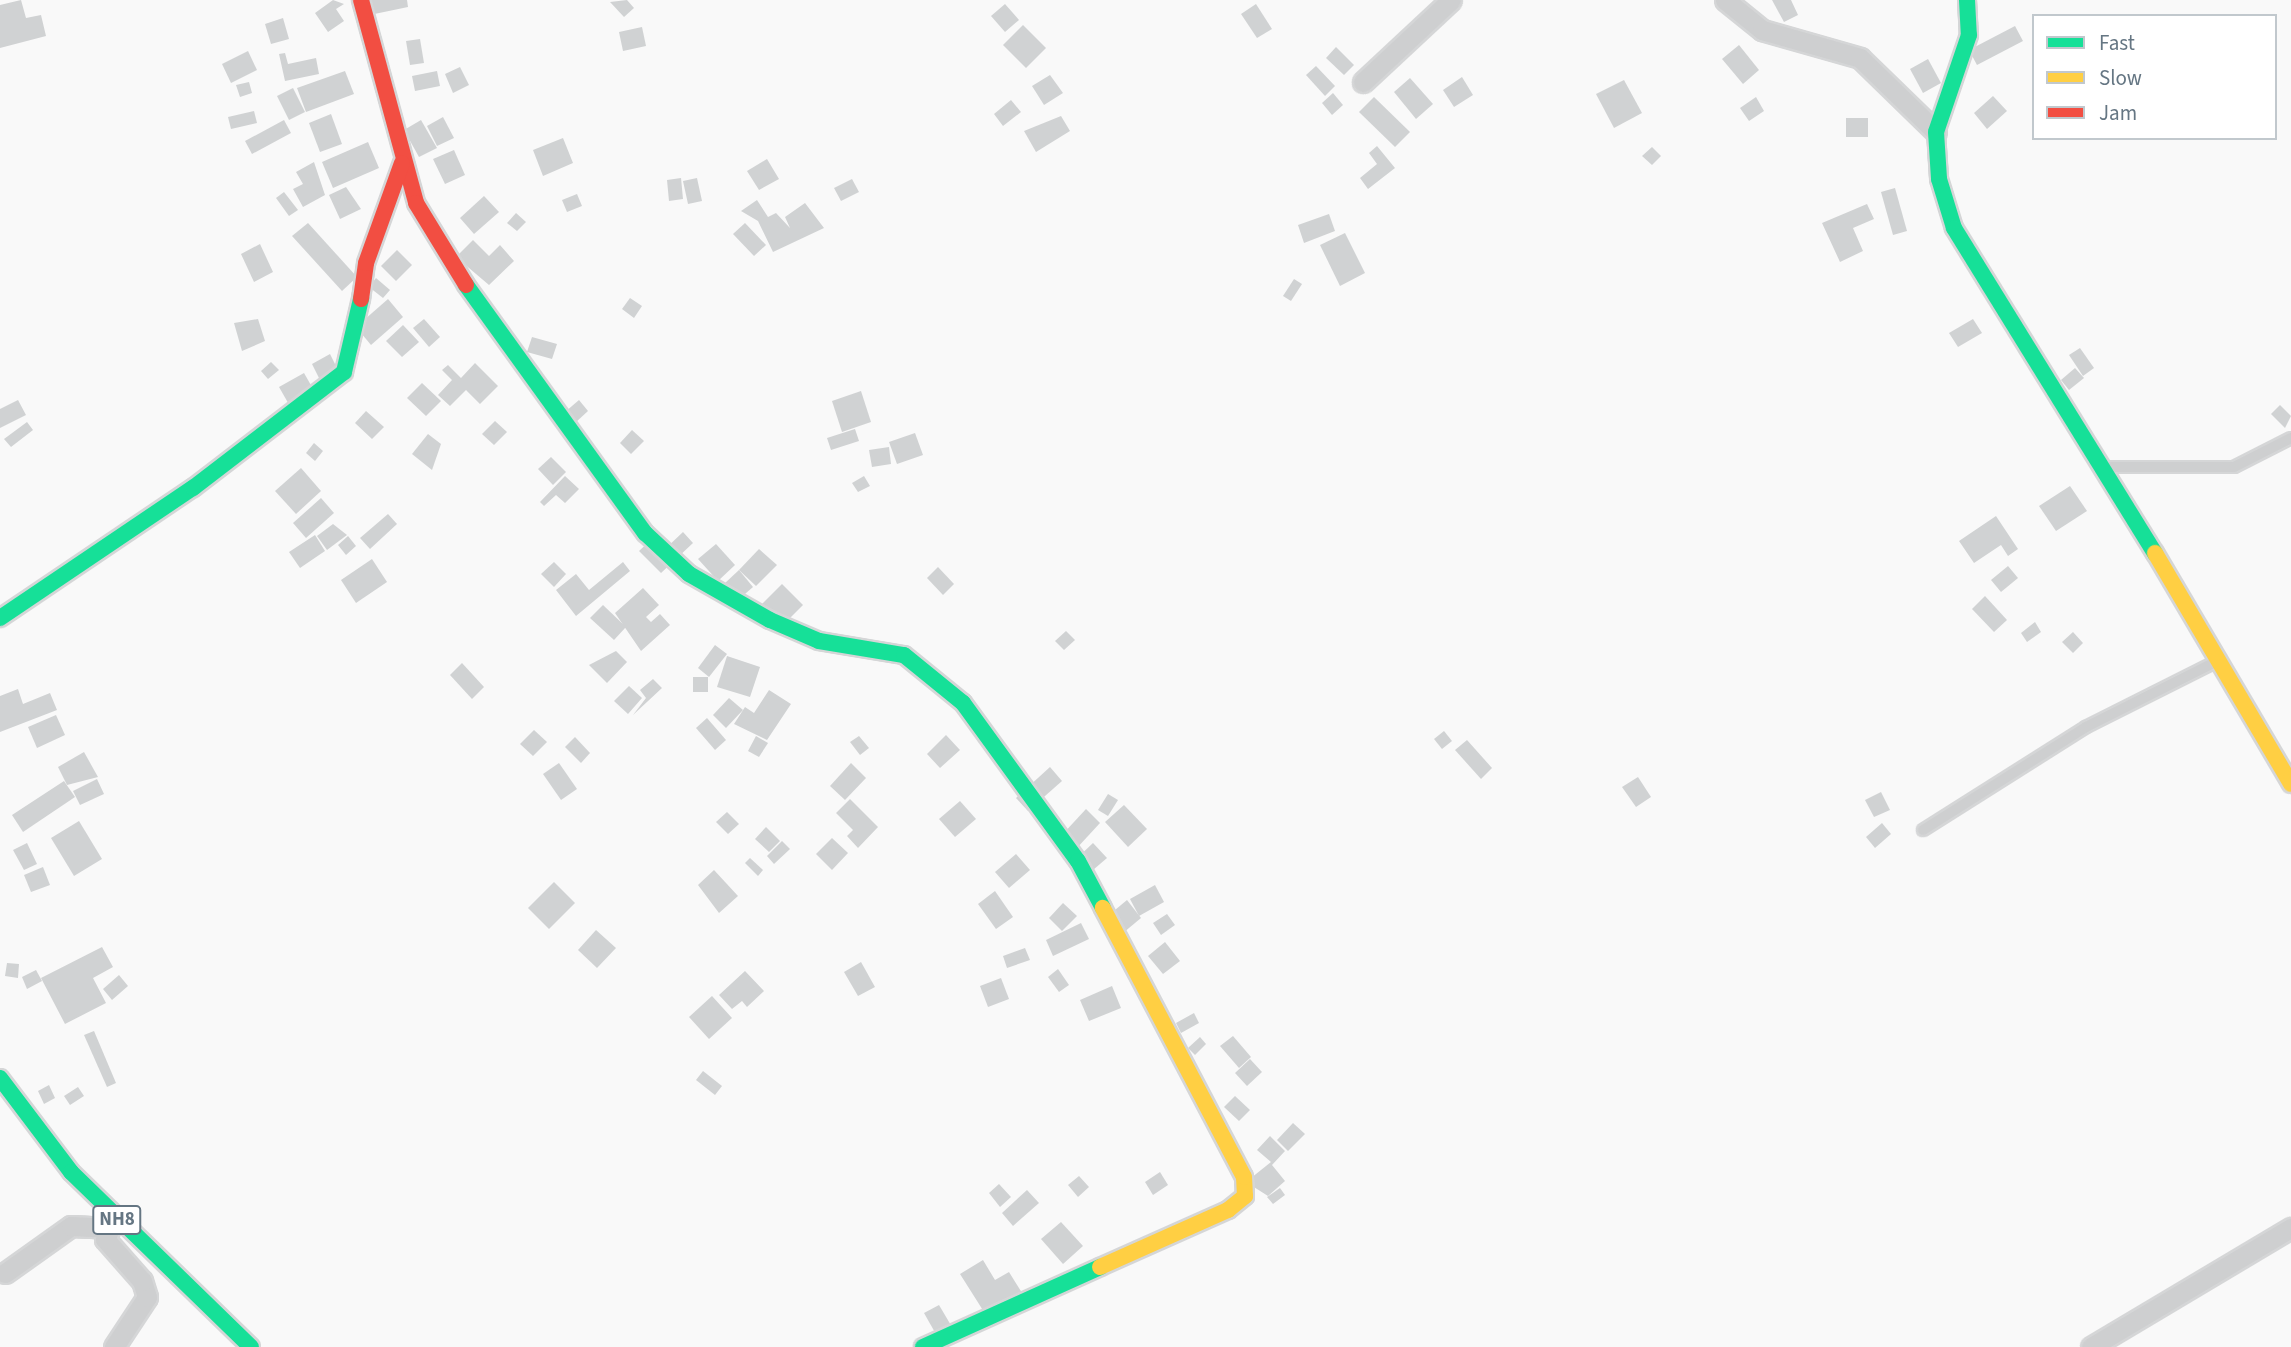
<!DOCTYPE html>
<html>
<head>
<meta charset="utf-8">
<style>
  body { margin:0 }
  #map { position:relative; width:2291px; height:1347px; overflow:hidden; background:#f9f9f9; font-family:"Source Sans 3",sans-serif }
  div>[style] { position:absolute }
  .building>* { inset:0; background:#d0d2d3 }
  .roads { filter:drop-shadow(2px 0 #d5d6d7) drop-shadow(-2px 0 #d5d6d7) drop-shadow(0 2px #d5d6d7) drop-shadow(0 -2px #d5d6d7) }
  .lane>* { height:10px; margin:-5px; padding:0 5px; transform-origin:5px; border-radius:5px; background:#cecfd0 }
  .street>* { height:19px; margin:-9.5px; padding:0 9.5px; transform-origin:9.5px; border-radius:9.5px; background:#cecfd0 }
  .fast>* { height:16px; margin:-8px; padding:0 8px; transform-origin:8px; border-radius:8px; background:#16e098 }
  .slow>* { height:16px; margin:-8px; padding:0 8px; transform-origin:8px; border-radius:8px; background:#ffcf43 }
  .jam>* { height:16px; margin:-8px; padding:0 8px; transform-origin:8px; border-radius:8px; background:#f24e42 }
  span { translate:-50% -50%; white-space:nowrap; text-align:center; line-height:1.15; -webkit-text-stroke:7px #fff; paint-order:stroke }
  .shield-label span { padding:2px 5px; background:#fff; border:2px solid; border-radius:5px; -webkit-text-stroke-width:0 }
  .shield-label { font-size:19px; color:#657683; font-weight:700 }
  .legend { position:absolute; left:2032px; top:14px; width:245px; height:126px; box-sizing:border-box; background:#fff; border:2px solid #c1c8cd; margin:0; padding:9px 12px; list-style:none; font-size:21px; color:#657683 }
  .legend li { display:flex; align-items:center; gap:14px; height:35px }
  .legend b { width:35px; border:2px solid #c1c8cd }
</style>
</head>
<body>
<div id="map">
  <div class="building">
    <i style="clip-path:polygon(21px 0,26px 18px,41px 15px,46px 36px,0 48px,0 5px)"></i>
    <i style="clip-path:polygon(333px 0,344px 4px,336px 9px,344px 21px,328px 32px,315px 13px)"></i>
    <i style="clip-path:polygon(357px 0,407px 0,408px 7px,360px 17px)"></i>
    <i style="clip-path:polygon(627px 0,634px 8px,624px 17px,610px 2px)"></i>
    <i style="clip-path:polygon(1772px 0,1791px 0,1798px 15px,1784px 22px)"></i>
    <i style="clip-path:polygon(1005px 4px,1019px 20px,1005px 32px,991px 16px)"></i>
    <i style="clip-path:polygon(1256px 4px,1272px 29px,1257px 38px,1241px 14px)"></i>
    <i style="clip-path:polygon(283px 18px,289px 39px,271px 44px,265px 24px)"></i>
    <i style="clip-path:polygon(1023px 25px,1046px 48px,1026px 68px,1003px 45px)"></i>
    <i style="clip-path:polygon(2015px 26px,2023px 41px,1977px 65px,1969px 50px)"></i>
    <i style="clip-path:polygon(642px 27px,646px 46px,623px 51px,619px 32px)"></i>
    <i style="clip-path:polygon(420px 39px,424px 63px,410px 65px,406px 41px)"></i>
    <i style="clip-path:polygon(1739px 45px,1759px 70px,1743px 84px,1722px 59px)"></i>
    <i style="clip-path:polygon(1336px 47px,1354px 65px,1344px 75px,1326px 58px)"></i>
    <i style="clip-path:polygon(248px 51px,257px 70px,231px 83px,222px 64px)"></i>
    <i style="clip-path:polygon(285px 53px,288px 64px,316px 58px,319px 74px,285px 81px,279px 54px)"></i>
    <i style="clip-path:polygon(1928px 59px,1941px 83px,1923px 93px,1910px 69px)"></i>
    <i style="clip-path:polygon(1316px 66px,1335px 86px,1325px 96px,1306px 75px)"></i>
    <i style="clip-path:polygon(460px 67px,469px 85px,453px 93px,445px 74px)"></i>
    <i style="clip-path:polygon(345px 71px,354px 94px,306px 112px,297px 88px)"></i>
    <i style="clip-path:polygon(437px 71px,440px 86px,415px 91px,412px 76px)"></i>
    <i style="clip-path:polygon(1050px 75px,1063px 93px,1044px 105px,1032px 86px)"></i>
    <i style="clip-path:polygon(1462px 77px,1473px 95px,1454px 107px,1443px 90px)"></i>
    <i style="clip-path:polygon(1410px 78px,1433px 104px,1416px 119px,1394px 92px)"></i>
    <i style="clip-path:polygon(1624px 80px,1642px 113px,1614px 128px,1596px 94px)"></i>
    <i style="clip-path:polygon(249px 82px,252px 93px,240px 97px,236px 85px)"></i>
    <i style="clip-path:polygon(293px 88px,305px 112px,289px 120px,277px 96px)"></i>
    <i style="clip-path:polygon(1333px 93px,1343px 105px,1332px 115px,1322px 103px)"></i>
    <i style="clip-path:polygon(1993px 96px,2007px 111px,1987px 129px,1974px 113px)"></i>
    <i style="clip-path:polygon(1374px 97px,1410px 132px,1395px 147px,1359px 112px)"></i>
    <i style="clip-path:polygon(1756px 97px,1764px 111px,1749px 121px,1740px 108px)"></i>
    <i style="clip-path:polygon(1011px 100px,1021px 112px,1003px 126px,994px 114px)"></i>
    <i style="clip-path:polygon(254px 111px,257px 123px,231px 129px,228px 117px)"></i>
    <i style="clip-path:polygon(331px 114px,342px 144px,320px 152px,309px 123px)"></i>
    <i style="clip-path:polygon(1061px 116px,1070px 131px,1036px 152px,1024px 131px)"></i>
    <i style="clip-path:polygon(443px 117px,454px 138px,437px 146px,427px 126px)"></i>
    <i style="clip-path:polygon(1846px 118px,1868px 118px,1868px 137px,1846px 137px)"></i>
    <i style="clip-path:polygon(284px 120px,291px 133px,252px 154px,245px 141px)"></i>
    <i style="clip-path:polygon(421px 120px,437px 148px,419px 157px,404px 130px)"></i>
    <i style="clip-path:polygon(563px 138px,573px 163px,543px 176px,533px 150px)"></i>
    <i style="clip-path:polygon(368px 142px,379px 168px,333px 188px,322px 162px)"></i>
    <i style="clip-path:polygon(1377px 146px,1395px 168px,1368px 189px,1360px 178px,1377px 164px,1369px 153px)"></i>
    <i style="clip-path:polygon(1652px 147px,1661px 156px,1652px 165px,1642px 156px)"></i>
    <i style="clip-path:polygon(454px 150px,465px 175px,445px 184px,433px 159px)"></i>
    <i style="clip-path:polygon(767px 159px,779px 179px,759px 190px,747px 171px)"></i>
    <i style="clip-path:polygon(314px 162px,325px 195px,303px 207px,293px 189px,303px 184px,296px 172px)"></i>
    <i style="clip-path:polygon(681px 178px,683px 199px,669px 201px,667px 180px)"></i>
    <i style="clip-path:polygon(697px 178px,702px 201px,688px 204px,683px 181px)"></i>
    <i style="clip-path:polygon(852px 179px,859px 192px,841px 201px,834px 188px)"></i>
    <i style="clip-path:polygon(346px 187px,361px 209px,340px 219px,329px 195px)"></i>
    <i style="clip-path:polygon(1895px 188px,1907px 231px,1893px 235px,1881px 192px)"></i>
    <i style="clip-path:polygon(284px 192px,298px 210px,289px 216px,276px 198px)"></i>
    <i style="clip-path:polygon(577px 194px,582px 206px,567px 212px,562px 200px)"></i>
    <i style="clip-path:polygon(484px 196px,499px 212px,474px 234px,460px 218px)"></i>
    <i style="clip-path:polygon(757px 200px,768px 217px,776px 213px,790px 228px,785px 217px,805px 203px,824px 228px,773px 252px,758px 221px,741px 211px)"></i>
    <i style="clip-path:polygon(1867px 204px,1874px 219px,1853px 228px,1863px 251px,1840px 262px,1822px 223px)"></i>
    <i style="clip-path:polygon(516px 213px,526px 222px,517px 231px,507px 223px)"></i>
    <i style="clip-path:polygon(1329px 214px,1335px 231px,1304px 243px,1298px 225px)"></i>
    <i style="clip-path:polygon(308px 223px,357px 277px,342px 291px,292px 236px)"></i>
    <i style="clip-path:polygon(745px 223px,766px 245px,754px 256px,733px 234px)"></i>
    <i style="clip-path:polygon(1345px 233px,1365px 273px,1340px 286px,1320px 245px)"></i>
    <i style="clip-path:polygon(473px 240px,489px 256px,500px 245px,514px 261px,489px 285px,456px 257px)"></i>
    <i style="clip-path:polygon(260px 244px,273px 272px,254px 282px,241px 254px)"></i>
    <i style="clip-path:polygon(397px 250px,412px 265px,396px 281px,381px 266px)"></i>
    <i style="clip-path:polygon(376px 278px,390px 290px,383px 298px,369px 287px)"></i>
    <i style="clip-path:polygon(1294px 279px,1302px 284px,1291px 301px,1283px 296px)"></i>
    <i style="clip-path:polygon(630px 298px,642px 306px,634px 318px,622px 309px)"></i>
    <i style="clip-path:polygon(388px 299px,403px 317px,371px 345px,356px 327px)"></i>
    <i style="clip-path:polygon(258px 319px,265px 341px,242px 351px,234px 323px)"></i>
    <i style="clip-path:polygon(424px 319px,440px 337px,429px 347px,413px 328px)"></i>
    <i style="clip-path:polygon(1973px 319px,1982px 333px,1958px 347px,1949px 333px)"></i>
    <i style="clip-path:polygon(403px 325px,419px 342px,402px 357px,386px 341px)"></i>
    <i style="clip-path:polygon(532px 337px,557px 344px,552px 359px,527px 352px)"></i>
    <i style="clip-path:polygon(2080px 348px,2094px 368px,2083px 376px,2069px 355px)"></i>
    <i style="clip-path:polygon(330px 354px,340px 374px,322px 384px,312px 364px)"></i>
    <i style="clip-path:polygon(271px 362px,279px 370px,268px 379px,261px 371px)"></i>
    <i style="clip-path:polygon(475px 363px,498px 386px,480px 404px,466px 390px,450px 406px,438px 395px,452px 380px,442px 370px,448px 365px,461px 378px)"></i>
    <i style="clip-path:polygon(2075px 368px,2084px 378px,2069px 390px,2061px 380px)"></i>
    <i style="clip-path:polygon(304px 373px,316px 394px,291px 408px,279px 387px)"></i>
    <i style="clip-path:polygon(422px 383px,441px 401px,426px 416px,407px 398px)"></i>
    <i style="clip-path:polygon(861px 391px,871px 422px,842px 432px,832px 401px)"></i>
    <i style="clip-path:polygon(18px 400px,26px 415px,0 428px,0 409px)"></i>
    <i style="clip-path:polygon(579px 400px,588px 411px,575px 423px,565px 412px)"></i>
    <i style="clip-path:polygon(2280px 405px,2291px 416px,2285px 428px,2271px 414px)"></i>
    <i style="clip-path:polygon(366px 411px,384px 427px,372px 439px,355px 423px)"></i>
    <i style="clip-path:polygon(495px 421px,507px 432px,494px 445px,482px 434px)"></i>
    <i style="clip-path:polygon(27px 422px,33px 430px,11px 447px,4px 439px)"></i>
    <i style="clip-path:polygon(855px 429px,859px 441px,831px 450px,827px 438px)"></i>
    <i style="clip-path:polygon(632px 430px,644px 441px,631px 454px,620px 443px)"></i>
    <i style="clip-path:polygon(915px 433px,923px 455px,897px 464px,889px 442px)"></i>
    <i style="clip-path:polygon(428px 434px,441px 444px,432px 470px,412px 454px)"></i>
    <i style="clip-path:polygon(314px 443px,323px 451px,315px 461px,306px 453px)"></i>
    <i style="clip-path:polygon(889px 447px,891px 464px,872px 467px,869px 450px)"></i>
    <i style="clip-path:polygon(551px 457px,566px 472px,553px 485px,538px 469px)"></i>
    <i style="clip-path:polygon(301px 468px,321px 491px,296px 514px,275px 491px)"></i>
    <i style="clip-path:polygon(565px 476px,579px 489px,565px 503px,556px 495px,544px 506px,540px 502px)"></i>
    <i style="clip-path:polygon(864px 476px,870px 486px,858px 492px,852px 483px)"></i>
    <i style="clip-path:polygon(2070px 486px,2087px 511px,2056px 531px,2039px 506px)"></i>
    <i style="clip-path:polygon(321px 498px,334px 513px,306px 538px,293px 523px)"></i>
    <i style="clip-path:polygon(388px 514px,397px 524px,370px 549px,360px 538px)"></i>
    <i style="clip-path:polygon(1996px 516px,2018px 549px,2008px 556px,2001px 545px,1974px 563px,1959px 541px)"></i>
    <i style="clip-path:polygon(333px 524px,347px 535px,327px 550px,317px 536px)"></i>
    <i style="clip-path:polygon(683px 532px,693px 543px,661px 573px,639px 551px,653px 538px,664px 550px)"></i>
    <i style="clip-path:polygon(315px 535px,325px 551px,300px 568px,289px 552px)"></i>
    <i style="clip-path:polygon(348px 536px,356px 546px,346px 555px,338px 545px)"></i>
    <i style="clip-path:polygon(716px 544px,735px 565px,718px 581px,698px 559px)"></i>
    <i style="clip-path:polygon(759px 549px,777px 565px,756px 586px,739px 570px)"></i>
    <i style="clip-path:polygon(372px 559px,387px 582px,356px 603px,341px 580px)"></i>
    <i style="clip-path:polygon(554px 562px,566px 574px,554px 587px,541px 574px)"></i>
    <i style="clip-path:polygon(623px 562px,630px 571px,576px 616px,556px 590px,576px 574px,589px 590px)"></i>
    <i style="clip-path:polygon(2008px 566px,2018px 578px,2001px 592px,1991px 580px)"></i>
    <i style="clip-path:polygon(938px 567px,954px 584px,943px 595px,927px 578px)"></i>
    <i style="clip-path:polygon(739px 570px,753px 587px,738px 600px,724px 584px)"></i>
    <i style="clip-path:polygon(782px 584px,803px 605px,778px 630px,757px 609px)"></i>
    <i style="clip-path:polygon(643px 588px,659px 605px,646px 617px,651px 622px,660px 614px,670px 625px,641px 651px,615px 613px)"></i>
    <i style="clip-path:polygon(1985px 596px,2007px 620px,1994px 632px,1972px 609px)"></i>
    <i style="clip-path:polygon(603px 605px,626px 627px,614px 640px,590px 618px)"></i>
    <i style="clip-path:polygon(2035px 622px,2041px 632px,2027px 642px,2021px 633px)"></i>
    <i style="clip-path:polygon(1066px 631px,1075px 640px,1064px 650px,1055px 641px)"></i>
    <i style="clip-path:polygon(2073px 632px,2083px 643px,2073px 653px,2062px 642px)"></i>
    <i style="clip-path:polygon(715px 645px,727px 654px,709px 677px,698px 668px)"></i>
    <i style="clip-path:polygon(616px 651px,627px 662px,607px 683px,589px 665px)"></i>
    <i style="clip-path:polygon(727px 656px,760px 667px,750px 697px,717px 687px)"></i>
    <i style="clip-path:polygon(462px 663px,484px 687px,472px 699px,450px 675px)"></i>
    <i style="clip-path:polygon(693px 677px,708px 677px,708px 692px,693px 692px)"></i>
    <i style="clip-path:polygon(653px 679px,662px 688px,633px 715px,646px 698px,640px 690px)"></i>
    <i style="clip-path:polygon(629px 686px,642px 698px,628px 714px,614px 701px)"></i>
    <i style="clip-path:polygon(18px 689px,23px 704px,50px 693px,57px 710px,0 732px,0 696px)"></i>
    <i style="clip-path:polygon(769px 690px,791px 704px,767px 740px,734px 724px,745px 707px,754px 713px)"></i>
    <i style="clip-path:polygon(729px 698px,743px 710px,726px 728px,713px 715px)"></i>
    <i style="clip-path:polygon(56px 715px,65px 735px,37px 748px,28px 727px)"></i>
    <i style="clip-path:polygon(707px 718px,726px 740px,715px 750px,696px 728px)"></i>
    <i style="clip-path:polygon(534px 730px,547px 742px,533px 756px,520px 744px)"></i>
    <i style="clip-path:polygon(1444px 731px,1452px 741px,1442px 749px,1434px 739px)"></i>
    <i style="clip-path:polygon(946px 735px,960px 750px,940px 768px,927px 754px)"></i>
    <i style="clip-path:polygon(756px 736px,768px 743px,759px 757px,748px 751px)"></i>
    <i style="clip-path:polygon(859px 736px,869px 748px,860px 755px,850px 742px)"></i>
    <i style="clip-path:polygon(575px 737px,590px 753px,581px 763px,565px 747px)"></i>
    <i style="clip-path:polygon(1467px 740px,1492px 768px,1481px 779px,1455px 750px)"></i>
    <i style="clip-path:polygon(84px 752px,98px 777px,67px 785px,58px 767px)"></i>
    <i style="clip-path:polygon(559px 763px,577px 789px,561px 800px,543px 774px)"></i>
    <i style="clip-path:polygon(851px 763px,866px 778px,845px 800px,830px 786px)"></i>
    <i style="clip-path:polygon(1050px 767px,1062px 781px,1028px 811px,1016px 798px)"></i>
    <i style="clip-path:polygon(1638px 777px,1651px 797px,1636px 807px,1622px 787px)"></i>
    <i style="clip-path:polygon(97px 779px,104px 794px,80px 805px,73px 791px)"></i>
    <i style="clip-path:polygon(64px 781px,75px 797px,23px 832px,12px 815px)"></i>
    <i style="clip-path:polygon(1881px 792px,1890px 810px,1874px 817px,1865px 800px)"></i>
    <i style="clip-path:polygon(1108px 794px,1118px 800px,1108px 816px,1098px 810px)"></i>
    <i style="clip-path:polygon(850px 799px,878px 827px,858px 848px,847px 836px,853px 830px,836px 813px)"></i>
    <i style="clip-path:polygon(960px 801px,976px 819px,955px 837px,939px 819px)"></i>
    <i style="clip-path:polygon(1124px 805px,1147px 829px,1128px 847px,1105px 822px)"></i>
    <i style="clip-path:polygon(1086px 809px,1100px 823px,1076px 849px,1061px 836px)"></i>
    <i style="clip-path:polygon(727px 812px,739px 824px,728px 834px,716px 822px)"></i>
    <i style="clip-path:polygon(79px 821px,102px 859px,74px 876px,51px 838px)"></i>
    <i style="clip-path:polygon(1882px 823px,1891px 834px,1875px 848px,1866px 837px)"></i>
    <i style="clip-path:polygon(766px 827px,780px 841px,769px 852px,755px 839px)"></i>
    <i style="clip-path:polygon(832px 838px,848px 853px,832px 870px,816px 854px)"></i>
    <i style="clip-path:polygon(782px 841px,790px 849px,774px 864px,767px 856px)"></i>
    <i style="clip-path:polygon(27px 843px,37px 864px,24px 870px,13px 850px)"></i>
    <i style="clip-path:polygon(1093px 843px,1107px 858px,1086px 876px,1073px 862px)"></i>
    <i style="clip-path:polygon(1016px 854px,1030px 870px,1009px 888px,995px 872px)"></i>
    <i style="clip-path:polygon(750px 858px,763px 870px,758px 876px,745px 863px)"></i>
    <i style="clip-path:polygon(43px 867px,50px 885px,31px 892px,24px 875px)"></i>
    <i style="clip-path:polygon(714px 870px,738px 896px,719px 913px,698px 885px)"></i>
    <i style="clip-path:polygon(554px 882px,575px 903px,549px 929px,528px 908px)"></i>
    <i style="clip-path:polygon(1155px 885px,1164px 902px,1139px 916px,1130px 899px)"></i>
    <i style="clip-path:polygon(995px 891px,1013px 917px,996px 929px,978px 904px)"></i>
    <i style="clip-path:polygon(1127px 900px,1141px 918px,1123px 933px,1109px 915px)"></i>
    <i style="clip-path:polygon(1063px 903px,1077px 916px,1062px 931px,1049px 918px)"></i>
    <i style="clip-path:polygon(1167px 914px,1175px 925px,1161px 935px,1153px 923px)"></i>
    <i style="clip-path:polygon(1081px 923px,1089px 939px,1053px 956px,1046px 940px)"></i>
    <i style="clip-path:polygon(596px 930px,616px 948px,597px 968px,578px 950px)"></i>
    <i style="clip-path:polygon(1165px 942px,1180px 961px,1163px 974px,1148px 956px)"></i>
    <i style="clip-path:polygon(102px 947px,113px 967px,93px 978px,106px 1003px,65px 1024px,41px 978px)"></i>
    <i style="clip-path:polygon(1025px 948px,1030px 960px,1007px 968px,1003px 956px)"></i>
    <i style="clip-path:polygon(861px 962px,875px 987px,858px 996px,844px 972px)"></i>
    <i style="clip-path:polygon(7px 963px,19px 964px,18px 978px,5px 976px)"></i>
    <i style="clip-path:polygon(1058px 969px,1069px 985px,1059px 992px,1048px 977px)"></i>
    <i style="clip-path:polygon(36px 970px,42px 981px,27px 989px,22px 977px)"></i>
    <i style="clip-path:polygon(745px 971px,764px 991px,747px 1007px,742px 1001px,732px 1009px,719px 995px)"></i>
    <i style="clip-path:polygon(119px 975px,128px 986px,112px 1000px,103px 989px)"></i>
    <i style="clip-path:polygon(1001px 978px,1009px 999px,988px 1007px,980px 986px)"></i>
    <i style="clip-path:polygon(1112px 986px,1121px 1008px,1089px 1021px,1080px 1000px)"></i>
    <i style="clip-path:polygon(712px 996px,732px 1018px,709px 1039px,689px 1017px)"></i>
    <i style="clip-path:polygon(1194px 1013px,1199px 1023px,1181px 1033px,1176px 1023px)"></i>
    <i style="clip-path:polygon(94px 1031px,116px 1083px,107px 1087px,84px 1035px)"></i>
    <i style="clip-path:polygon(1233px 1036px,1251px 1057px,1239px 1068px,1220px 1046px)"></i>
    <i style="clip-path:polygon(1200px 1037px,1206px 1044px,1195px 1055px,1188px 1048px)"></i>
    <i style="clip-path:polygon(1250px 1059px,1262px 1072px,1247px 1086px,1235px 1073px)"></i>
    <i style="clip-path:polygon(703px 1071px,722px 1086px,715px 1095px,696px 1080px)"></i>
    <i style="clip-path:polygon(49px 1085px,55px 1098px,44px 1104px,38px 1091px)"></i>
    <i style="clip-path:polygon(78px 1087px,84px 1096px,70px 1105px,64px 1096px)"></i>
    <i style="clip-path:polygon(1235px 1096px,1250px 1110px,1239px 1121px,1224px 1107px)"></i>
    <i style="clip-path:polygon(1293px 1123px,1305px 1134px,1288px 1151px,1277px 1140px)"></i>
    <i style="clip-path:polygon(1270px 1136px,1285px 1151px,1272px 1165px,1285px 1181px,1268px 1196px,1246px 1182px,1271px 1162px,1257px 1150px)"></i>
    <i style="clip-path:polygon(1160px 1172px,1168px 1185px,1153px 1195px,1145px 1182px)"></i>
    <i style="clip-path:polygon(1079px 1176px,1089px 1187px,1078px 1197px,1068px 1185px)"></i>
    <i style="clip-path:polygon(999px 1184px,1011px 1197px,1000px 1207px,989px 1193px)"></i>
    <i style="clip-path:polygon(1280px 1188px,1285px 1195px,1273px 1204px,1267px 1197px)"></i>
    <i style="clip-path:polygon(1027px 1190px,1039px 1203px,1013px 1226px,1002px 1213px)"></i>
    <i style="clip-path:polygon(1061px 1222px,1083px 1246px,1063px 1264px,1041px 1239px)"></i>
    <i style="clip-path:polygon(983px 1260px,995px 1280px,1009px 1272px,1024px 1296px,991px 1323px,960px 1274px)"></i>
    <i style="clip-path:polygon(939px 1305px,952px 1327px,937px 1336px,924px 1313px)"></i>
  </div>
  <div class="roads">
    <div class="lane">
      <i style="left:2111px;top:467px;width:123px"></i>
      <i style="left:2234px;top:467px;width:64px;rotate:-27deg"></i>
      <i style="left:1923px;top:830px;width:193px;rotate:-32.3deg"></i>
      <i style="left:2086px;top:727px;width:147px;rotate:-26.7deg"></i>
    </div>
    <div class="street">
      <i style="left:1725px;top:0;width:48px;rotate:39deg"></i>
      <i style="left:1762px;top:30px;width:102px;rotate:15.9deg"></i>
      <i style="left:1860px;top:58px;width:106px;rotate:44.2deg"></i>
      <i style="left:1363px;top:82px;width:120px;rotate:-43deg"></i>
      <i style="left:5px;top:1273px;width:81px;rotate:-35.5deg"></i>
      <i style="left:71px;top:1226px;width:35px;rotate:3deg"></i>
      <i style="left:114px;top:1347px;width:60px;rotate:-56.6deg"></i>
      <i style="left:147px;top:1297px;width:17px;rotate:-107deg"></i>
      <i style="left:142px;top:1281px;width:56px;rotate:-131.4deg"></i>
      <i style="left:105px;top:1239px;width:23px;rotate:-65deg"></i>
      <i style="left:2091px;top:1347px;width:233px;rotate:-30.8deg"></i>
    </div>
    <div class="fast">
      <i style="left:1967px;top:0;width:35px;rotate:87deg"></i>
      <i style="left:1969px;top:35px;width:102px;rotate:108.8deg"></i>
      <i style="left:1936px;top:132px;width:47px;rotate:86.3deg"></i>
      <i style="left:1939px;top:179px;width:51px;rotate:73deg"></i>
      <i style="left:1954px;top:228px;width:382px;rotate:58.3deg"></i>
      <i style="left:466px;top:285px;width:306px;rotate:54.2deg"></i>
      <i style="left:645px;top:533px;width:60px;rotate:43deg"></i>
      <i style="left:689px;top:574px;width:93px;rotate:29.6deg"></i>
      <i style="left:770px;top:620px;width:53px;rotate:23.2deg"></i>
      <i style="left:819px;top:641px;width:86px;rotate:9.4deg"></i>
      <i style="left:904px;top:655px;width:76px;rotate:39.1deg"></i>
      <i style="left:963px;top:703px;width:195px;rotate:54deg"></i>
      <i style="left:1078px;top:861px;width:53px;rotate:62deg"></i>
      <i style="left:0;top:618px;width:233px;rotate:-34deg"></i>
      <i style="left:193px;top:488px;width:190px;rotate:-37.5deg"></i>
      <i style="left:344px;top:372px;width:75px;rotate:-76.9deg"></i>
      <i style="left:0;top:1078px;width:118px;rotate:52.9deg"></i>
      <i style="left:71px;top:1172px;width:251px;rotate:44.2deg"></i>
      <i style="left:923px;top:1347px;width:194px;rotate:-24.3deg"></i>
    </div>
    <div class="slow">
      <i style="left:2155px;top:553px;width:268px;rotate:59.5deg"></i>
      <i style="left:1100px;top:1267px;width:140px;rotate:-24deg"></i>
      <i style="left:1228px;top:1210px;width:22px;rotate:-39deg"></i>
      <i style="left:1245px;top:1196px;width:19px;rotate:-93deg"></i>
      <i style="left:1244px;top:1177px;width:304px;rotate:-117.7deg"></i>
    </div>
    <div class="jam">
      <i style="left:361px;top:0;width:210px;rotate:74.8deg"></i>
      <i style="left:416px;top:203px;width:96px;rotate:58.6deg"></i>
      <i style="left:361px;top:299px;width:36px;rotate:-82deg"></i>
      <i style="left:366px;top:263px;width:106px;rotate:-70.2deg"></i>
    </div>
  </div>
  <div class="shield-label">
    <span style="left:117px;top:1220px">NH8</span>
  </div>
  <ul class="legend">
  <li><b style="height:9px;background:#16e098"></b>Fast</li>
  <li><b style="height:9px;background:#ffcf43"></b>Slow</li>
  <li><b style="height:9px;background:#f24e42"></b>Jam</li>
  </ul>
</div>
</body>
</html>
